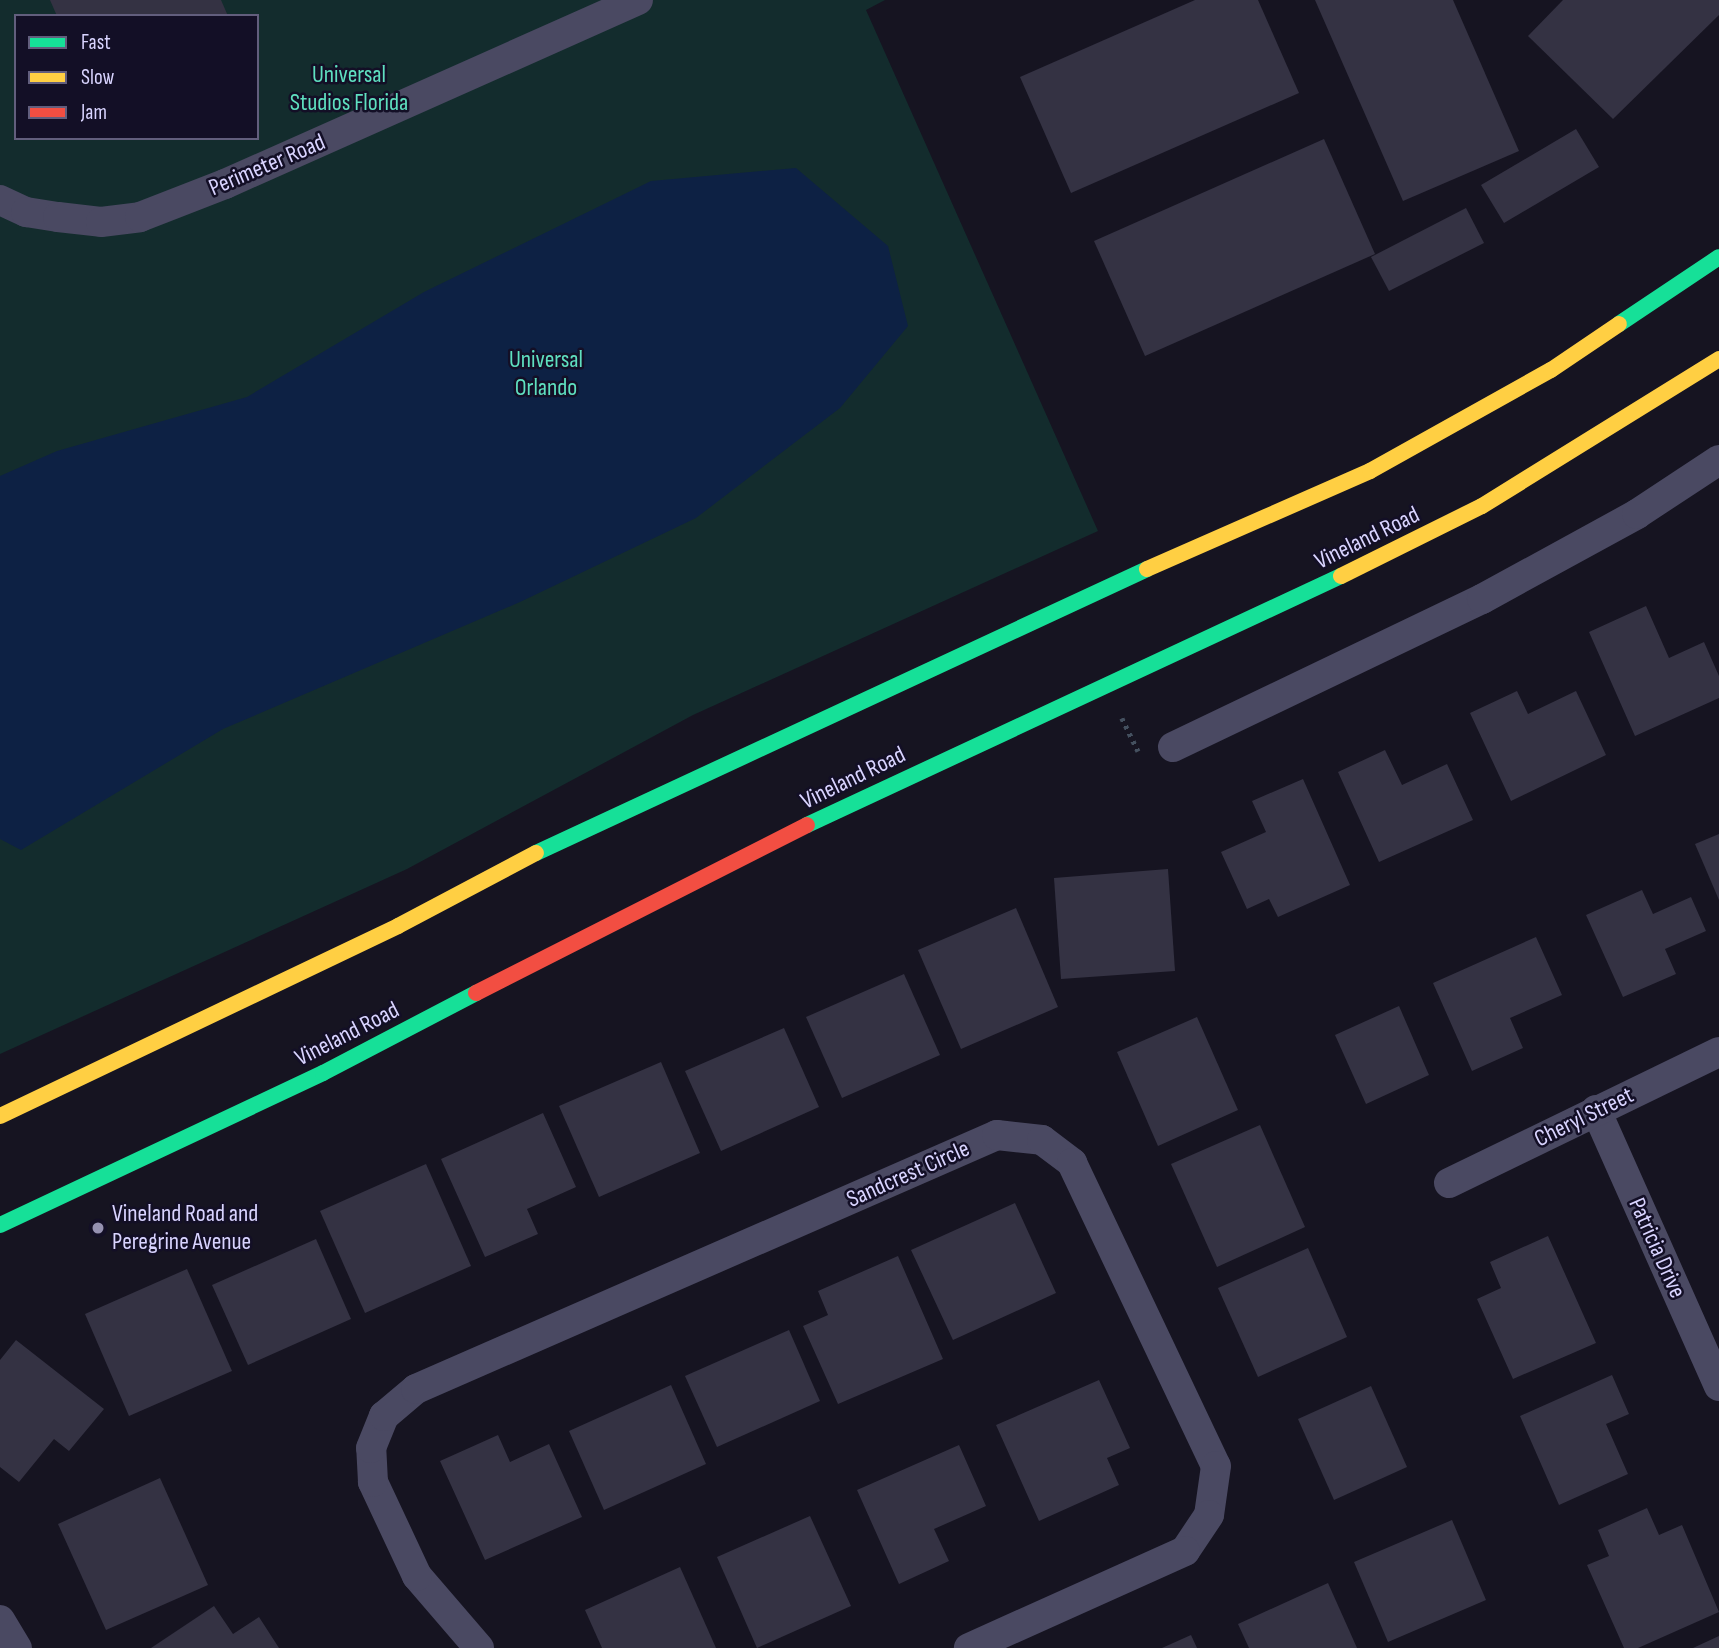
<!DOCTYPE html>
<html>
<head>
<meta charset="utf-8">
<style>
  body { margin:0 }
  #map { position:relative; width:1719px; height:1648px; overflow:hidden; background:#161421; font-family:"Sofia Sans Condensed",sans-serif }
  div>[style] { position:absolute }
  .green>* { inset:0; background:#132c2d }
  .water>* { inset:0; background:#0d2144 }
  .building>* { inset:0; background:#343243 }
  .path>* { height:4.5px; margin-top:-2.25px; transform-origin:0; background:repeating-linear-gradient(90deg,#44505f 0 3.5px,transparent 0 8.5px) }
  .street>* { height:30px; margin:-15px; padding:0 15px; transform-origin:15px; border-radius:15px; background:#4a4962 }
  .fast>* { height:16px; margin:-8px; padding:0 8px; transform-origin:8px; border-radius:8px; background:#16e098 }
  .slow>* { height:16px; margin:-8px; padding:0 8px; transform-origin:8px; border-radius:8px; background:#ffcf43 }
  .jam>* { height:16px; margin:-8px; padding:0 8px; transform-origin:8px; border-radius:8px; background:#f24e42 }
  .dots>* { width:19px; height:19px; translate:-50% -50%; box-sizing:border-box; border:4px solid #130f26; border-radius:50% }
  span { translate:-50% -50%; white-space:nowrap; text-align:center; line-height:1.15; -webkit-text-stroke:5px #130f26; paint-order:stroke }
  .park-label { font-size:24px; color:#5fe0c0 }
  .street-label { font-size:24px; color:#d9d4ff }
  .poi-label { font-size:24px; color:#d9d4ff }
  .left { translate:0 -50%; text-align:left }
  .legend { position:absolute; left:14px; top:14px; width:245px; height:126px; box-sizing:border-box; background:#130f26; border:2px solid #625e7d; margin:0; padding:9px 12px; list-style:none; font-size:21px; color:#d9d4ff }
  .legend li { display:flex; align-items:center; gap:14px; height:35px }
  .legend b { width:35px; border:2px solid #625e7d }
</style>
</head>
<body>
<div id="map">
  <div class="green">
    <i style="clip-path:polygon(evenodd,0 0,885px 0,866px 10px,1098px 531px,693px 715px,407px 869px,0 1054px,0 0,16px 16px,257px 16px,257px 138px,16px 138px,16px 16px)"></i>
  </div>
  <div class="water">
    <i style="clip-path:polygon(796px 168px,888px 246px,908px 326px,840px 408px,696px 518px,520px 602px,223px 729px,21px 850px,0 839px,0 476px,57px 451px,247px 397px,424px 292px,651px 181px)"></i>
  </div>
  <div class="building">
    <i style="clip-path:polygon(50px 0,221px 0,228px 16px,57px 16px)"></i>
    <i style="clip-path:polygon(1195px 0,1258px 0,1299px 93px,1071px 193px,1020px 77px)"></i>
    <i style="clip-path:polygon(1315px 0,1453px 0,1519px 151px,1403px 201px)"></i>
    <i style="clip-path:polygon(1563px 0,1719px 0,1719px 15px,1613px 119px,1528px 36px)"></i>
    <i style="clip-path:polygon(1576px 129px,1599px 167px,1504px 223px,1481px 185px)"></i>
    <i style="clip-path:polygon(1324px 139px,1375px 254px,1145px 356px,1094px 241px)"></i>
    <i style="clip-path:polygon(1466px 208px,1484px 243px,1389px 291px,1371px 257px)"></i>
    <i style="clip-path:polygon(1646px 606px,1669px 658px,1704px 642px,1719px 676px,1719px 698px,1635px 736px,1589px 632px)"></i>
    <i style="clip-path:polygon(1517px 691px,1528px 714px,1576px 691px,1606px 755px,1511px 801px,1470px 713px)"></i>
    <i style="clip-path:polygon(1385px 750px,1402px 785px,1447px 764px,1473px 820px,1379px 862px,1338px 772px)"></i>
    <i style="clip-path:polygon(1303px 779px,1350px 885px,1278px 917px,1269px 899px,1247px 909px,1221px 852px,1266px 832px,1252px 801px)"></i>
    <i style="clip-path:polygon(1719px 834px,1719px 900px,1695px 844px)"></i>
    <i style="clip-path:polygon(1168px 869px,1175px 971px,1061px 979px,1054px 878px)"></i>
    <i style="clip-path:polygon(1642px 890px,1653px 914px,1691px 897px,1706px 931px,1665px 949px,1676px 974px,1623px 997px,1586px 915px)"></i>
    <i style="clip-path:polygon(1016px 908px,1058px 1007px,961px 1049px,918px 950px)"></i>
    <i style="clip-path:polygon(1536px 937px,1562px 995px,1510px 1018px,1523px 1048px,1472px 1071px,1433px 983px)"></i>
    <i style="clip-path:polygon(904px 974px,940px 1055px,842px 1098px,806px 1017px)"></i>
    <i style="clip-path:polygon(1399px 1006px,1429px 1075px,1366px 1104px,1335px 1035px)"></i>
    <i style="clip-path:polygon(1197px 1017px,1238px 1110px,1158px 1146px,1117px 1052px)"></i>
    <i style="clip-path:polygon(784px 1028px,819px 1107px,721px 1151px,685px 1071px)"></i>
    <i style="clip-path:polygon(661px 1062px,700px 1153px,599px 1197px,559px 1106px)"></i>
    <i style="clip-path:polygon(543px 1113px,576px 1187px,527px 1209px,538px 1234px,485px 1257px,441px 1159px)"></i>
    <i style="clip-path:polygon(1260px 1125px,1305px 1227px,1217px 1267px,1171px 1164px)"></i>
    <i style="clip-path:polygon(426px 1164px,471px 1266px,365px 1313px,320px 1211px)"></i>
    <i style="clip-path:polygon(1015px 1203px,1056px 1293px,953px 1340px,911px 1250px)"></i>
    <i style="clip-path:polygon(1548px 1236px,1596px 1343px,1513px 1379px,1477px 1299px,1501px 1288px,1490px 1262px)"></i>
    <i style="clip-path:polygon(316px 1239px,351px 1319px,248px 1365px,212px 1285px)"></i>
    <i style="clip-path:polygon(1308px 1248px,1347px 1337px,1258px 1377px,1218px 1288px)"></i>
    <i style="clip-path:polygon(898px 1256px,943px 1359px,838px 1404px,803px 1326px,828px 1315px,818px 1291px)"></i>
    <i style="clip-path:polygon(187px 1269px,232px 1371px,129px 1416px,85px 1314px)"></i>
    <i style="clip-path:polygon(789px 1330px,820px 1401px,717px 1447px,685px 1376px)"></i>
    <i style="clip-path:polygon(16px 1340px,104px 1409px,69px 1451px,54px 1439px,19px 1482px,0 1467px,0 1360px)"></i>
    <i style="clip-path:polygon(1612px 1375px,1629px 1414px,1606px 1424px,1628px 1474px,1559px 1505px,1520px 1416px)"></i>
    <i style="clip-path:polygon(1099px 1380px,1130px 1448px,1107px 1458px,1119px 1485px,1039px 1521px,996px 1425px)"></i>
    <i style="clip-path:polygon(671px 1385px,706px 1464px,604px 1510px,569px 1431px)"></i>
    <i style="clip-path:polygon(1371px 1386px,1407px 1467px,1334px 1500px,1298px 1419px)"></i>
    <i style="clip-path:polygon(498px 1435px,510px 1462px,549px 1444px,582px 1517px,485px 1560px,440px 1461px)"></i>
    <i style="clip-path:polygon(959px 1445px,986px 1506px,934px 1529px,949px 1561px,899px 1584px,857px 1490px)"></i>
    <i style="clip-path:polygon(160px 1478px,208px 1585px,106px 1630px,58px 1524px)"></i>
    <i style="clip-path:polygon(1647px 1508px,1659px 1535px,1682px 1525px,1719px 1612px,1638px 1648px,1624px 1648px,1587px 1565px,1609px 1556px,1598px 1530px)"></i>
    <i style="clip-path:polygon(810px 1516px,851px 1606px,757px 1648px,717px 1557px)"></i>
    <i style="clip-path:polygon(1452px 1520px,1486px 1600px,1388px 1642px,1354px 1562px)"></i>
    <i style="clip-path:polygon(680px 1567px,716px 1648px,602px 1648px,585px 1610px)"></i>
    <i style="clip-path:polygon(1328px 1583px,1357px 1648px,1249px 1648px,1238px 1624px)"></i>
    <i style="clip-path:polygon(214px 1606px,233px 1634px,259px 1617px,279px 1648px,151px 1648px)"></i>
    <i style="clip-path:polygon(1191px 1635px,1197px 1648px,1162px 1648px)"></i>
    <i style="clip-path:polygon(1719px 1636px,1719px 1648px,1693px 1648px)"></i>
  </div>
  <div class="path">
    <i style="left:1122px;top:718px;width:37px;rotate:64deg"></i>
  </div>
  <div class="street">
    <i style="left:0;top:200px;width:29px;rotate:25deg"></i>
    <i style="left:26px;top:212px;width:32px;rotate:9deg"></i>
    <i style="left:58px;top:217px;width:43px;rotate:6.6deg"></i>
    <i style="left:101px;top:222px;width:39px;rotate:-7deg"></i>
    <i style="left:140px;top:217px;width:91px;rotate:-21.2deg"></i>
    <i style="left:225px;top:184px;width:452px;rotate:-24deg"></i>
    <i style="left:1173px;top:747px;width:343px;rotate:-25.6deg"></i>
    <i style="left:1482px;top:599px;width:177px;rotate:-28.7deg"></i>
    <i style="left:1637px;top:514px;width:98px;rotate:-33.4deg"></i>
    <i style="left:1596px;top:1110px;width:302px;rotate:66deg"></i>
    <i style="left:1449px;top:1183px;width:300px;rotate:-25.9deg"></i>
    <i style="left:0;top:1620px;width:33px;rotate:59deg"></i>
    <i style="left:479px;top:1648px;width:95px;rotate:-130.7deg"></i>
    <i style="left:417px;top:1576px;width:104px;rotate:-115.1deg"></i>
    <i style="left:373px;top:1482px;width:34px;rotate:-93deg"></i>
    <i style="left:371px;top:1448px;width:35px;rotate:-68deg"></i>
    <i style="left:384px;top:1416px;width:42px;rotate:-40.2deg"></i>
    <i style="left:416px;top:1389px;width:634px;rotate:-23.61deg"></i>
    <i style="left:997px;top:1135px;width:45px;rotate:6.3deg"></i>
    <i style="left:1042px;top:1140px;width:38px;rotate:37deg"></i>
    <i style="left:1072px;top:1163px;width:335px;rotate:64.6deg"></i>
    <i style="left:1216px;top:1466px;width:49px;rotate:98.1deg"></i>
    <i style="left:1209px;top:1515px;width:43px;rotate:123.7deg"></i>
    <i style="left:1185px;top:1551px;width:237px;rotate:155.8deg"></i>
  </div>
  <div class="fast">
    <i style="left:1619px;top:324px;width:120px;rotate:-33.8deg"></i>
    <i style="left:807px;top:825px;width:589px;rotate:-25deg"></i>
    <i style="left:536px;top:853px;width:674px;rotate:-24.93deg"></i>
    <i style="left:0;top:1225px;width:357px;rotate:-25.2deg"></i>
    <i style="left:323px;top:1073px;width:173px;rotate:-27.6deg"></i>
  </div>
  <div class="slow">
    <i style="left:1147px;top:569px;width:244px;rotate:-23.7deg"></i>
    <i style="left:1370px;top:471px;width:207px;rotate:-29.2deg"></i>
    <i style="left:1551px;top:370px;width:82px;rotate:-34.1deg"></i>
    <i style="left:1341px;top:576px;width:157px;rotate:-26.4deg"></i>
    <i style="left:1482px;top:506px;width:279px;rotate:-31.8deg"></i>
    <i style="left:0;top:1116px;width:441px;rotate:-25.5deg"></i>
    <i style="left:398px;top:926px;width:156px;rotate:-27.9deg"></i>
  </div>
  <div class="jam">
    <i style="left:476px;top:993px;width:371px;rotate:-26.9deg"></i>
  </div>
  <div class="dots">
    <i style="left:98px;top:1228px;background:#9591b1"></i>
  </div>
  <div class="park-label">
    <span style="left:349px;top:89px">Universal<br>Studios Florida</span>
    <span style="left:546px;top:374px">Universal<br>Orlando</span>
  </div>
  <div class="street-label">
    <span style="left:267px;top:165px;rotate:-23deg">Perimeter Road</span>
    <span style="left:1367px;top:538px;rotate:-26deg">Vineland Road</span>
    <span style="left:853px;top:778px;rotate:-26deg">Vineland Road</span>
    <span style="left:347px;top:1034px;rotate:-27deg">Vineland Road</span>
    <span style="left:1584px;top:1117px;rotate:-26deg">Cheryl Street</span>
    <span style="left:908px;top:1174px;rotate:-24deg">Sandcrest Circle</span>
    <span style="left:1657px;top:1248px;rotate:66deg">Patricia Drive</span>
  </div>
  <div class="poi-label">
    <span class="left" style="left:112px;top:1228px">Vineland Road and<br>Peregrine Avenue</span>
  </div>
  <ul class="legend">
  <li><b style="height:9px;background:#16e098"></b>Fast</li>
  <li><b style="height:9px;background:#ffcf43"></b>Slow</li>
  <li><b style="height:9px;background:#f24e42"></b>Jam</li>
  </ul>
</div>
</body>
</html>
